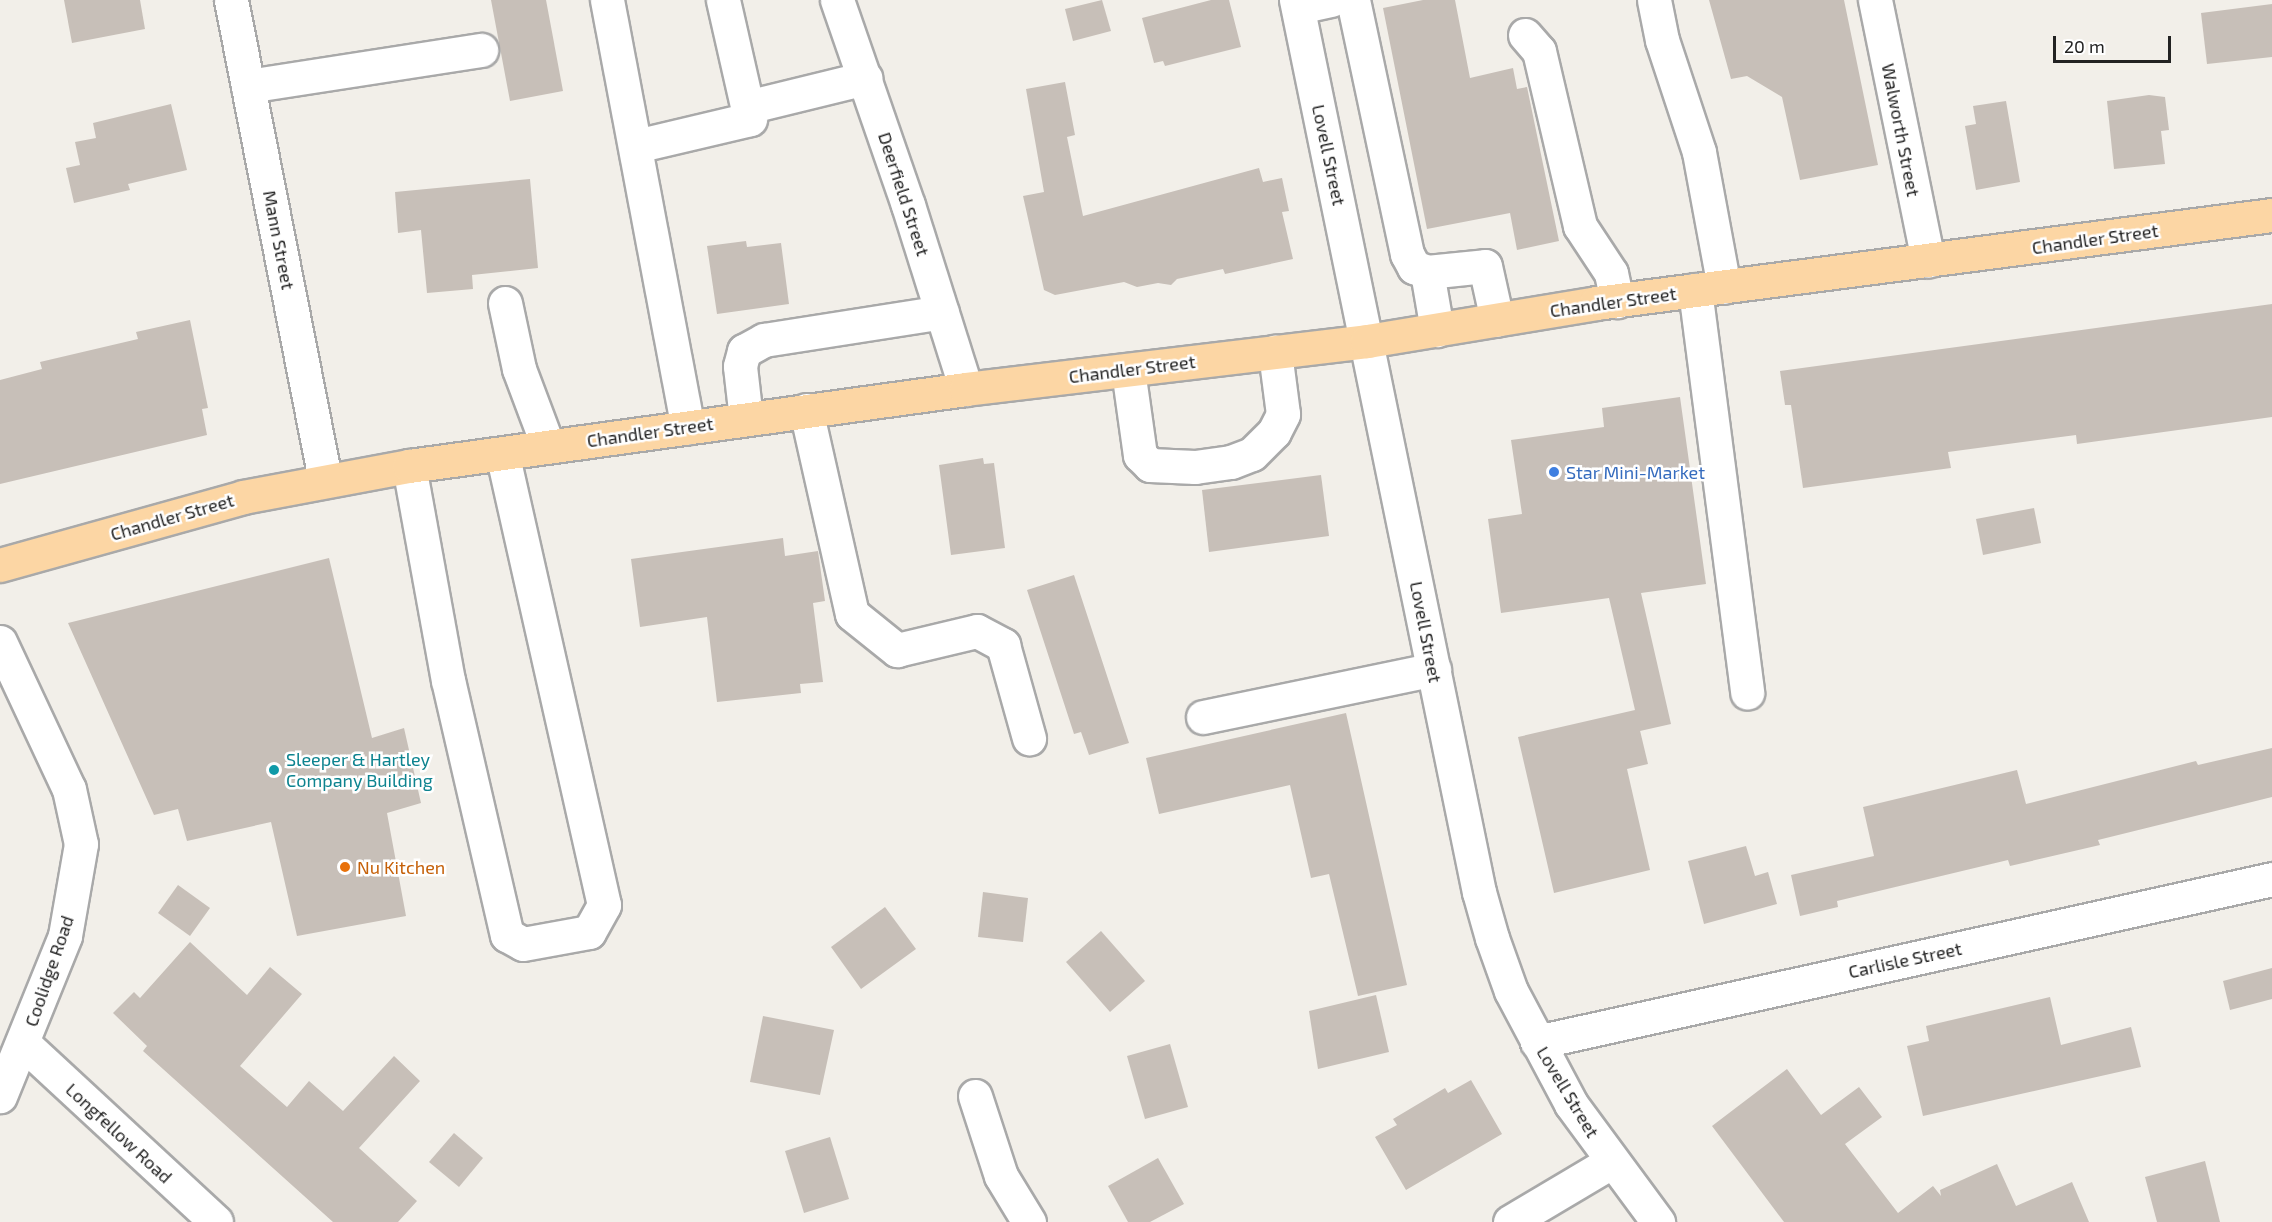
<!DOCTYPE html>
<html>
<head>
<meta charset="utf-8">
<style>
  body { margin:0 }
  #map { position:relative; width:2272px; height:1222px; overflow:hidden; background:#f2efe9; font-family:"Exo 2",sans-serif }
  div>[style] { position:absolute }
  .building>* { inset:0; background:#c7bfb8 }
  .roads { filter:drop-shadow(2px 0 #a9a9a9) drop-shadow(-2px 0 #a9a9a9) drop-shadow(0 2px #a9a9a9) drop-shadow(0 -2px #a9a9a9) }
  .minor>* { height:33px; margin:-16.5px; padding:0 16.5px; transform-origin:16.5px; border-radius:16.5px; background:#fff }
  .major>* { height:33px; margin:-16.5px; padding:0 16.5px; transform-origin:16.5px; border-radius:16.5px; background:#fcd6a4 }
  .dots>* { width:16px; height:16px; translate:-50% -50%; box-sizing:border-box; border:3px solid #fff; border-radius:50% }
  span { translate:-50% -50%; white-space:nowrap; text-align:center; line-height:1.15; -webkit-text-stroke:5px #fff; paint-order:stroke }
  .street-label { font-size:18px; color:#222 }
  .shop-label { font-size:18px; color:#366cbe }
  .left { translate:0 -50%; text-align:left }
  .culture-label { font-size:18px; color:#0d838f }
  .food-label { font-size:18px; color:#c56008 }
  .scale { position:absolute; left:2053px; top:36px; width:118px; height:27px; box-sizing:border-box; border:3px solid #222; border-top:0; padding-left:8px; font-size:18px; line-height:21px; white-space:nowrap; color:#222; -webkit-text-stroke:4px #fff; paint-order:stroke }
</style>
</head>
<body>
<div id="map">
  <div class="building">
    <i style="clip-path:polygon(64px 0,140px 0,145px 29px,72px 43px)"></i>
    <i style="clip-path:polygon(491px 0,546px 0,563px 91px,510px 101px)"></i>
    <i style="clip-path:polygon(1102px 0,1111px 31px,1073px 41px,1065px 9px)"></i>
    <i style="clip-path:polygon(1211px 0,1229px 0,1241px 47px,1165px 66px,1163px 61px,1154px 63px,1142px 18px)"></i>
    <i style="clip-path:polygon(1423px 0,1455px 0,1470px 78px,1513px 68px,1517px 89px,1527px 87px,1559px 241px,1517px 250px,1510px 213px,1427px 229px,1383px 8px)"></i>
    <i style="clip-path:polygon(1709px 0,1844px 0,1878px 165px,1800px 180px,1782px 97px,1747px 76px,1731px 79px)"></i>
    <i style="clip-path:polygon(2272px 4px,2272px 57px,2207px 64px,2201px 13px)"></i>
    <i style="clip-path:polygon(1065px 82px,1075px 135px,1067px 137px,1083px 216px,1259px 168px,1263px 182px,1282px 178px,1289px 211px,1282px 212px,1293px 259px,1225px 274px,1223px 269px,1177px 279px,1171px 285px,1158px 283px,1137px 287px,1124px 282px,1055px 295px,1044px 290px,1023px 196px,1044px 192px,1026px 89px)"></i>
    <i style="clip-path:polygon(2149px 95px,2165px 97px,2169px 130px,2161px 131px,2165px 164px,2114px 169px,2107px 101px)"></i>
    <i style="clip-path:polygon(2006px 101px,2020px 182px,1976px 190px,1965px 126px,1976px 124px,1973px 106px)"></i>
    <i style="clip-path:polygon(171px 104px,187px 170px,128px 184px,130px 190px,74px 203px,66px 168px,80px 165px,75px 142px,96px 138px,93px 123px)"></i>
    <i style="clip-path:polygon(530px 179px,538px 268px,472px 275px,473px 289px,427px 293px,421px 230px,398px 233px,395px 192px)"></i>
    <i style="clip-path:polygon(746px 241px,747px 247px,781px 243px,789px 304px,717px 314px,707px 246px)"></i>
    <i style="clip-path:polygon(2272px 304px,2272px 417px,2077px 444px,2076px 435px,1948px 452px,1951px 468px,1803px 488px,1791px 405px,1785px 405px,1780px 371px)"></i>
    <i style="clip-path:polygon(190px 320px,208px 408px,202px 409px,207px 435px,0 484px,0 380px,42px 369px,40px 362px,138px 339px,136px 332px)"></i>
    <i style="clip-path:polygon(1680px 397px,1706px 584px,1641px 593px,1671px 724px,1640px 731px,1637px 718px,1648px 764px,1627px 769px,1650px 870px,1554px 893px,1518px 737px,1635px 710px,1609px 598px,1501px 613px,1488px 519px,1522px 514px,1511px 440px,1604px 427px,1602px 408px)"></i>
    <i style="clip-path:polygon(983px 458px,984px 464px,994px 463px,1005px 548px,951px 555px,939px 465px)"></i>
    <i style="clip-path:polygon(1321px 475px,1329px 536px,1209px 552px,1202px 490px)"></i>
    <i style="clip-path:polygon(2034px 508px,2041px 543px,1983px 555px,1976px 519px)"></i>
    <i style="clip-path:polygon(783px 538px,785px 556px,818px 551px,825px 601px,813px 603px,823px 682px,800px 684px,801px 693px,717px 702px,707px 617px,640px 627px,631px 559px)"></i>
    <i style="clip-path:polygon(329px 558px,372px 738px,404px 728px,421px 803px,387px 813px,406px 916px,297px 936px,271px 822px,187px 841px,178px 809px,154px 815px,68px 623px)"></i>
    <i style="clip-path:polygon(1074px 575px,1129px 743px,1089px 755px,1081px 732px,1074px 734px,1027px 590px)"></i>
    <i style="clip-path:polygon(1346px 713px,1407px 985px,1358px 996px,1329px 874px,1311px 878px,1290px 785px,1159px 814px,1146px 758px)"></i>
    <i style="clip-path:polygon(2272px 748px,2272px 797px,2098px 840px,2100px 845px,2010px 866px,2008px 860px,1837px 901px,1838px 907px,1800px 916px,1791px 875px,1874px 856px,1863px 807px,2017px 770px,2026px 804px,2196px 761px,2198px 765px)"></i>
    <i style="clip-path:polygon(1746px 846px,1755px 876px,1768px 872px,1777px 904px,1704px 924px,1688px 861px)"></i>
    <i style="clip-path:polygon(178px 885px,210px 908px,190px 936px,158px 913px)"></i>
    <i style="clip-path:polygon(983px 892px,1028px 898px,1023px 942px,978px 937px)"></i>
    <i style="clip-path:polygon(885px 907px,916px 949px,861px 989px,831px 947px)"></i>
    <i style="clip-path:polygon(1101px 931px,1145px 981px,1110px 1012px,1066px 962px)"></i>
    <i style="clip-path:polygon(190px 942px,247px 995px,270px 967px,302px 994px,240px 1066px,287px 1107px,309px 1081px,343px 1111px,394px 1056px,420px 1081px,359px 1148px,417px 1201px,398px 1222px,333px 1222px,143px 1051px,147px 1046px,113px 1013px,134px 992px,140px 998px)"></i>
    <i style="clip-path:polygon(2272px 968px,2272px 999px,2230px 1010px,2223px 981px)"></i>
    <i style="clip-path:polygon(1376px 995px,1389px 1052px,1318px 1069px,1309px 1011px)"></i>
    <i style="clip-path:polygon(2050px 997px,2061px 1045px,2131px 1027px,2141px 1067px,1923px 1116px,1907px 1046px,1929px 1041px,1926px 1026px)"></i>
    <i style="clip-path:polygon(763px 1016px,834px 1030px,820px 1095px,750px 1082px)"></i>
    <i style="clip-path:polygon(1170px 1044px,1188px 1107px,1145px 1119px,1127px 1056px)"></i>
    <i style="clip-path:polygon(1787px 1069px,1821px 1115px,1859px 1087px,1882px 1117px,1845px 1144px,1898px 1213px,1933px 1186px,1941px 1196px,1940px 1190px,1997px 1164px,2016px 1206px,2072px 1182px,2089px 1222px,1784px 1222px,1712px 1126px)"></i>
    <i style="clip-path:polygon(1471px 1080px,1502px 1134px,1406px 1190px,1375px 1137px,1397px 1125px,1393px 1119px,1445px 1088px,1448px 1093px)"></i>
    <i style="clip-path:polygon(454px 1133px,483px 1158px,459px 1187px,429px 1162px)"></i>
    <i style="clip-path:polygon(830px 1137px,849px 1199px,804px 1213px,785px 1151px)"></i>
    <i style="clip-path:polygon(1158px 1158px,1184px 1204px,1150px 1222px,1128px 1222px,1108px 1186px)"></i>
    <i style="clip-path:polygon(2205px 1161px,2220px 1222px,2157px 1222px,2145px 1177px)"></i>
  </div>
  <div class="roads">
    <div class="minor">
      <i style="left:231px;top:0;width:490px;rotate:78.9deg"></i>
      <i style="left:607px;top:0;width:435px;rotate:79.3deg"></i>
      <i style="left:837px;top:0;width:217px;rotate:70.9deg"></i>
      <i style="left:908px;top:205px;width:193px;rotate:72.5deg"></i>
      <i style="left:1296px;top:0;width:911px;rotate:78.41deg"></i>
      <i style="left:1479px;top:892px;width:48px;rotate:74.2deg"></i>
      <i style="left:1492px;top:938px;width:56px;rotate:70.3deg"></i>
      <i style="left:1511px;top:991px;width:128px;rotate:62deg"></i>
      <i style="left:1571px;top:1104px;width:147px;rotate:53.6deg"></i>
      <i style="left:1353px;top:0;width:260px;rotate:78deg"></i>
      <i style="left:1407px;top:254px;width:15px;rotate:62deg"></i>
      <i style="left:1414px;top:267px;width:14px;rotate:21deg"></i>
      <i style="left:1427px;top:272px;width:58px;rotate:-5.9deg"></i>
      <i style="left:1485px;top:266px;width:55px;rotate:77.5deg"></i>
      <i style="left:1654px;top:0;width:41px;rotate:78.7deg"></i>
      <i style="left:1662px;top:40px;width:118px;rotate:71.7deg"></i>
      <i style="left:1699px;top:152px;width:137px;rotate:79.5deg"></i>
      <i style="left:1875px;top:0;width:266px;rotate:78.5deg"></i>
      <i style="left:1298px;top:7px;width:34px;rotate:-12deg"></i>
      <i style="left:1525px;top:35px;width:21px;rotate:49deg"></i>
      <i style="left:1539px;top:51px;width:180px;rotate:76.8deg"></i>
      <i style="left:1580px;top:226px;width:56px;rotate:56.6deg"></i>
      <i style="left:1611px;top:273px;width:29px;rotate:78deg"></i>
      <i style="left:248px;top:86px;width:236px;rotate:-8.8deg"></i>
      <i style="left:747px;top:107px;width:122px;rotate:-13.8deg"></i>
      <i style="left:636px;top:146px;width:117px;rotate:-13.3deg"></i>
      <i style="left:750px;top:119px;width:122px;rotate:-102.8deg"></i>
      <i style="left:1427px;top:272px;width:59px;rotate:80.2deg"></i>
      <i style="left:1695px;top:290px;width:406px;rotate:82.6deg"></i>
      <i style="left:505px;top:303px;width:67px;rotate:78deg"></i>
      <i style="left:519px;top:369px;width:82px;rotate:69.4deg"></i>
      <i style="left:1128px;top:370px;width:86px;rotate:82deg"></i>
      <i style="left:1140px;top:455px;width:14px;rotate:45deg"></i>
      <i style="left:1150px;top:465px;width:45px;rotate:2.5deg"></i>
      <i style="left:1195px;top:467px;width:36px;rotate:-8deg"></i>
      <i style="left:1231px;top:462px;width:22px;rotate:-21deg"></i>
      <i style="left:1252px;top:454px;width:31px;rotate:-45deg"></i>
      <i style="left:1274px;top:432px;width:20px;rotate:-63deg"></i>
      <i style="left:1283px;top:414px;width:63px;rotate:-97.4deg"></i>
      <i style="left:806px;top:410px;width:209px;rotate:77.3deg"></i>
      <i style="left:852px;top:614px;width:58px;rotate:38.7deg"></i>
      <i style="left:897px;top:650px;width:82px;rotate:-13.4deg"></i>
      <i style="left:977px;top:631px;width:30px;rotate:28deg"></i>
      <i style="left:1003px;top:645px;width:97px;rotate:74.4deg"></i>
      <i style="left:746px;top:419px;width:53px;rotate:-96.5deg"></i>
      <i style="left:740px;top:366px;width:16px;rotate:-75deg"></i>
      <i style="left:744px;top:351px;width:23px;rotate:-29deg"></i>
      <i style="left:764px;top:340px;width:180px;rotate:-8.9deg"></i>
      <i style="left:409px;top:466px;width:218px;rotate:79.7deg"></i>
      <i style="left:448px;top:680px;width:262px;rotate:77deg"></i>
      <i style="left:507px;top:935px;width:18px;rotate:29deg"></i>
      <i style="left:523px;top:944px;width:67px;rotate:-10.3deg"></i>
      <i style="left:589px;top:932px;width:31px;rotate:-61deg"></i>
      <i style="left:604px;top:905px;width:462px;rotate:-102.7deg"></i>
      <i style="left:0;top:642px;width:162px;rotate:64.9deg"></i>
      <i style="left:69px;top:789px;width:56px;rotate:77.7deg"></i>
      <i style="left:81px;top:844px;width:93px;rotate:99.9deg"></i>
      <i style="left:65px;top:936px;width:173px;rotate:112.1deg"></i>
      <i style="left:1203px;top:717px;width:236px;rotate:-11.7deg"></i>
      <i style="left:1537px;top:1042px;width:753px;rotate:-12.5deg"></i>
      <i style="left:23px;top:1043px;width:263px;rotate:42.8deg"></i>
      <i style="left:975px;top:1096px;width:84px;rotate:72deg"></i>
      <i style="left:1001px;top:1176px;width:54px;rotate:58.7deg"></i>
      <i style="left:1510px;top:1222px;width:117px;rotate:-30.7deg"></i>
    </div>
    <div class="major">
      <i style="left:0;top:565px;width:252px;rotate:-15.6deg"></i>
      <i style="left:243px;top:497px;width:169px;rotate:-10.6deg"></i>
      <i style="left:409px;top:466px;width:562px;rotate:-7.87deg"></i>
      <i style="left:966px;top:389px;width:404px;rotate:-6.8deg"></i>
      <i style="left:1367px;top:341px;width:232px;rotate:-9.4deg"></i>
      <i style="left:1596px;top:303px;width:682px;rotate:-7.42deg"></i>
    </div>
  </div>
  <div class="dots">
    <i style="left:1554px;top:472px;background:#3f7fe0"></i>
    <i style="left:274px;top:770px;background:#0f9aa8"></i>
    <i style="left:345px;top:867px;background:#e8710a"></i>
  </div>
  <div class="street-label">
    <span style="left:1901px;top:130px;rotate:79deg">Walworth Street</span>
    <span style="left:1329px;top:155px;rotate:78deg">Lovell Street</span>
    <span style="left:904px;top:194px;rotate:72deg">Deerfield Street</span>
    <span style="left:2095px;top:239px;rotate:-8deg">Chandler Street</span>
    <span style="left:279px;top:240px;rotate:79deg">Mann Street</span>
    <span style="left:1613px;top:302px;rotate:-8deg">Chandler Street</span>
    <span style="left:1132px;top:369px;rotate:-7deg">Chandler Street</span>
    <span style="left:650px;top:432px;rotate:-8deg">Chandler Street</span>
    <span style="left:172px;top:517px;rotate:-16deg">Chandler Street</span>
    <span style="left:1426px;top:632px;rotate:79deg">Lovell Street</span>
    <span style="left:1905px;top:960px;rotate:-12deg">Carlisle Street</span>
    <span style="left:49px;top:971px;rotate:-71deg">Coolidge Road</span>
    <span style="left:1568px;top:1092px;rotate:59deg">Lovell Street</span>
    <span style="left:119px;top:1133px;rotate:43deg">Longfellow Road</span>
  </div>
  <div class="shop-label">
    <span class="left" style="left:1566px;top:472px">Star Mini-Market</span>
  </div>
  <div class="culture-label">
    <span class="left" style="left:286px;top:770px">Sleeper &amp; Hartley<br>Company Building</span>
  </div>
  <div class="food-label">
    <span class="left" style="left:357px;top:867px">Nu Kitchen</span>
  </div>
  <div class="scale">20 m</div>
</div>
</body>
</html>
